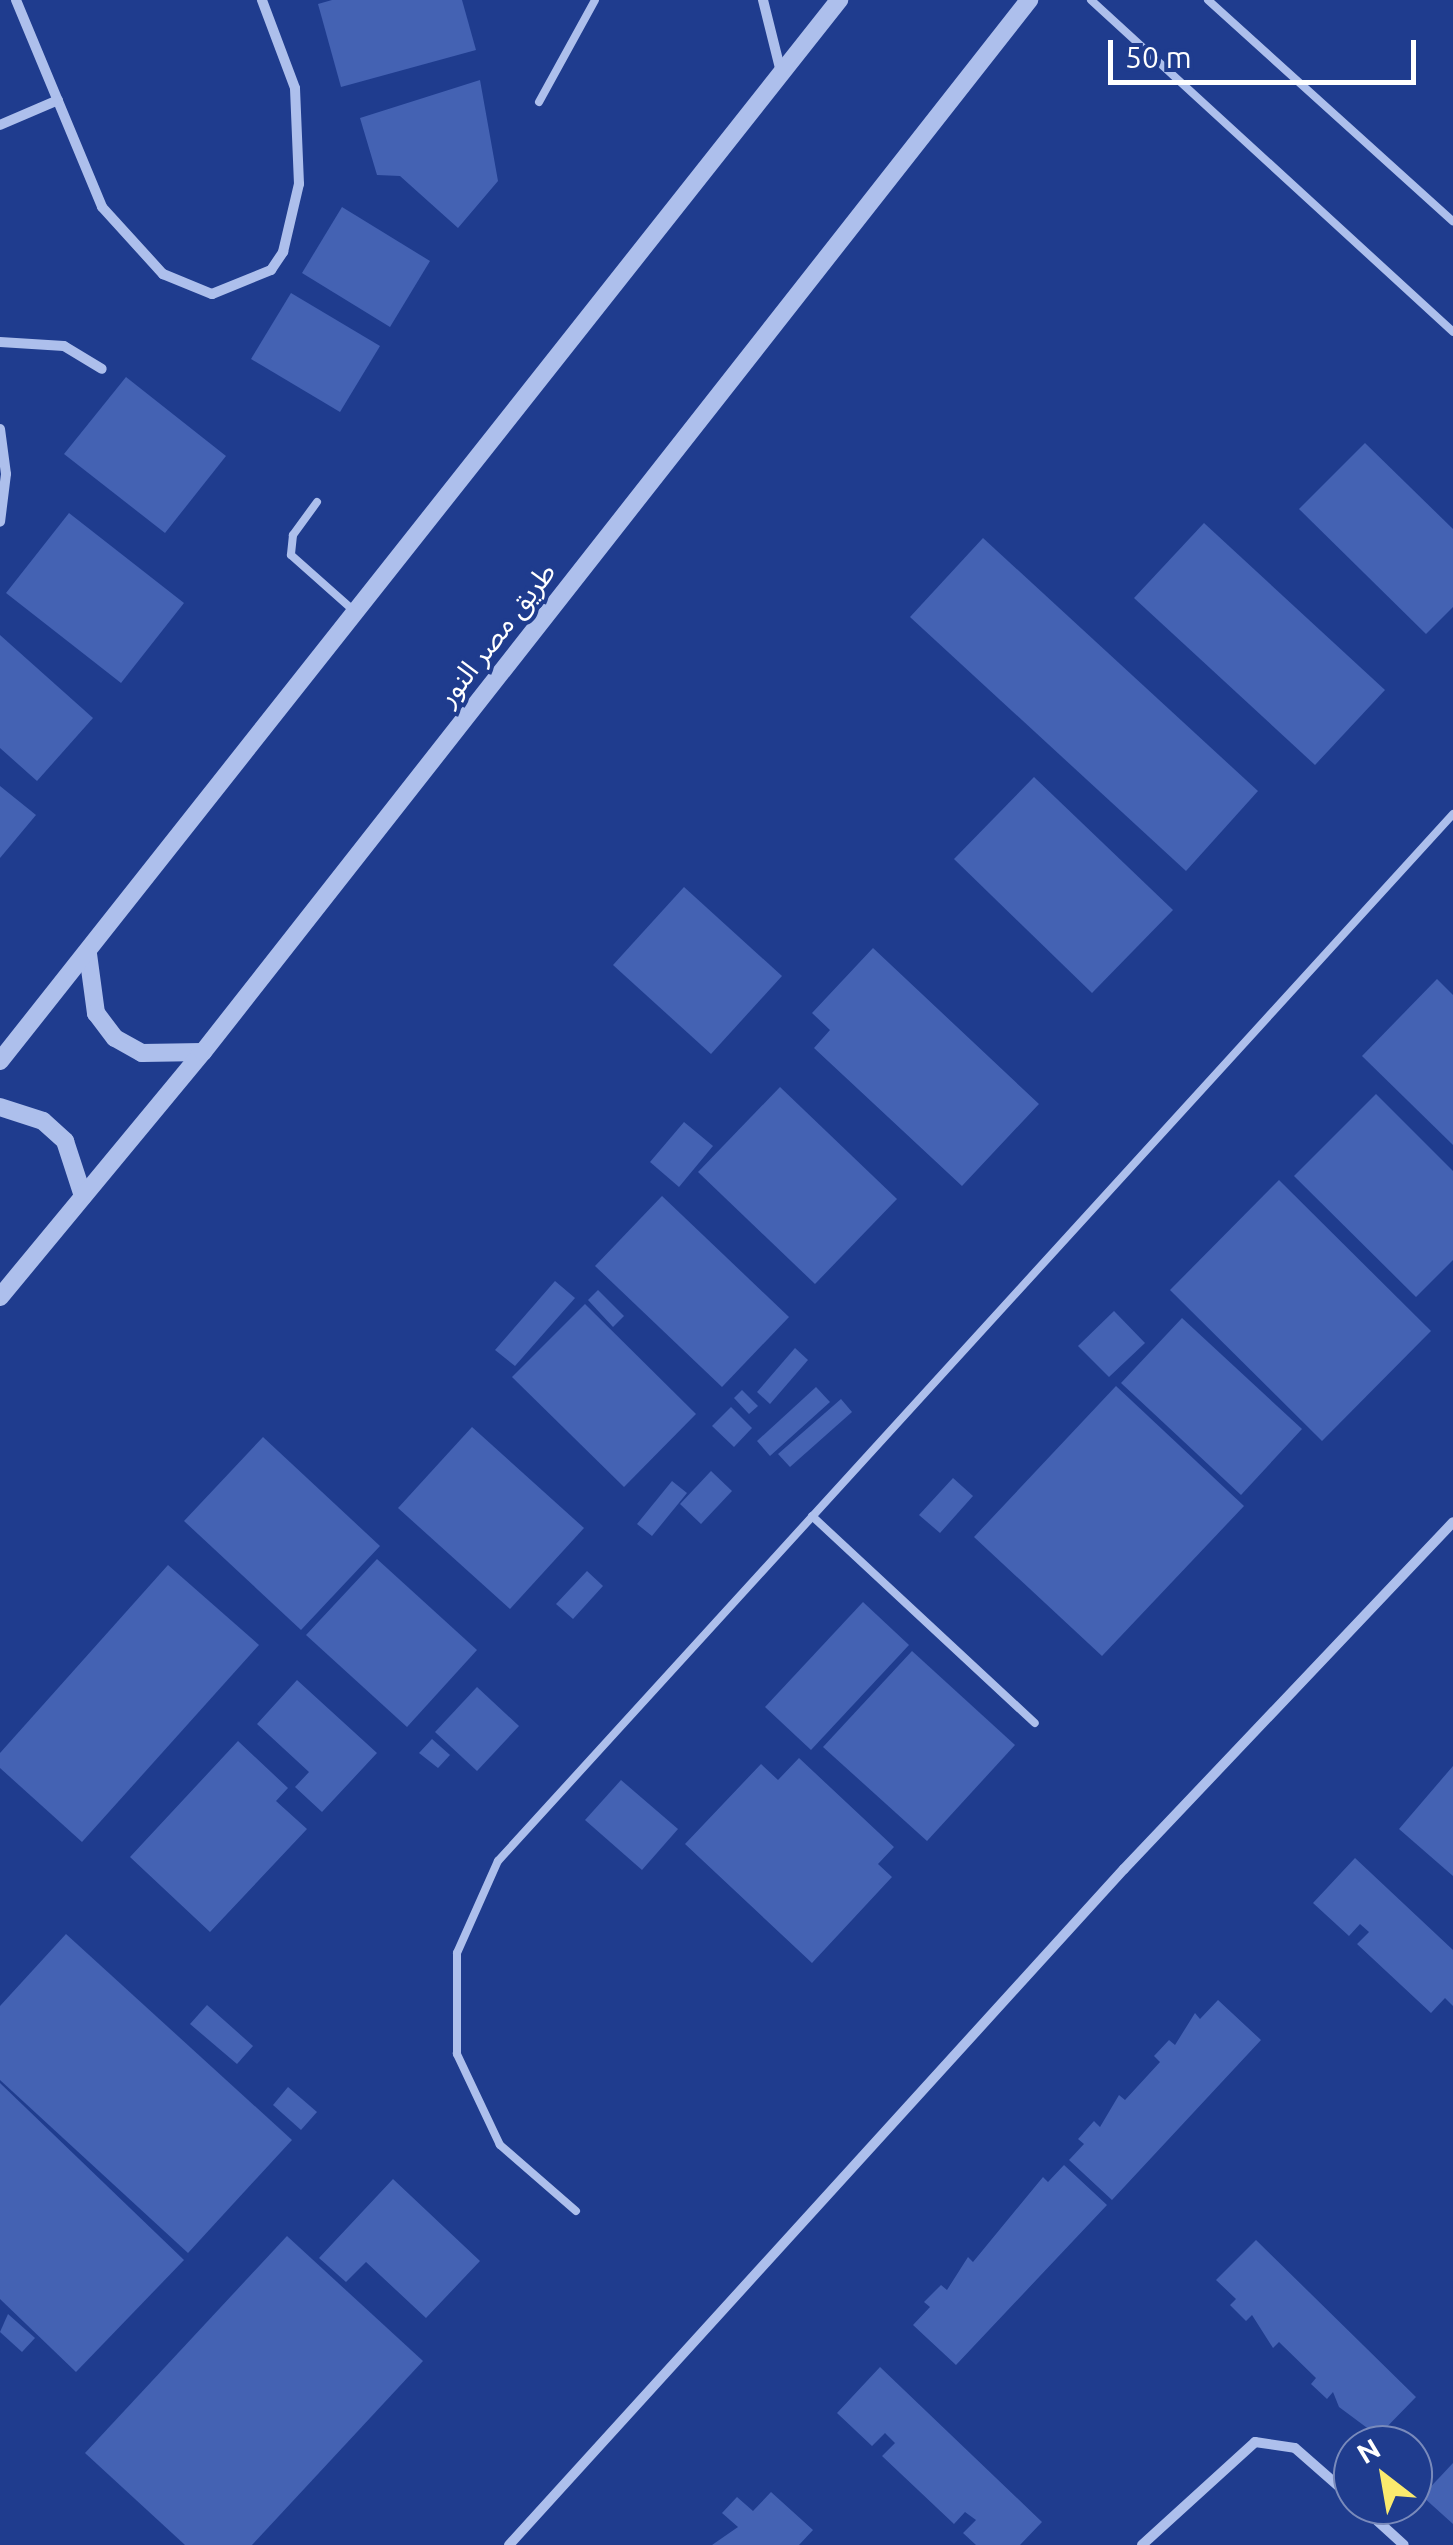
<!DOCTYPE html>
<html>
<head>
<meta charset="utf-8">
<style>
  body { margin:0 }
  #map { position:relative; width:1453px; height:2545px; overflow:hidden; background:#1f3c8e; font-family:Ubuntu,"Noto Sans Arabic",sans-serif }
  div>[style] { position:absolute }
  .building>* { inset:0; background:#4462b3 }
  .service>* { height:8px; margin:-4px; padding:0 4px; transform-origin:4px; border-radius:4px; background:#adbfec }
  .minor>* { height:10px; margin:-5px; padding:0 5px; transform-origin:5px; border-radius:5px; background:#adbfec }
  .tertiary>* { height:18px; margin:-9px; padding:0 9px; transform-origin:9px; border-radius:9px; background:#adbfec }
  span { translate:-50% -50%; white-space:nowrap; text-align:center; line-height:1.15; -webkit-text-stroke:8px #1f3c8e; paint-order:stroke }
  .street-label { font-size:28px; color:#fff }
  .north { position:absolute; left:1333px; top:2425px; width:100px; height:100px; box-sizing:border-box; background:#1f3c8e; border:2px solid #798abb; border-radius:50%; rotate:329deg; font-size:28px; font-weight:700; line-height:40px; text-align:center; color:#fff }
  .north::after { content:''; display:block; margin:auto; width:35px; height:45px; background:#faea6e; clip-path:polygon(50% 0,100% 100%,50% 72%,0 100%) }
  .scale { position:absolute; left:1108px; top:40px; width:308px; height:45px; box-sizing:border-box; border:5px solid #fff; border-top:0; padding-left:12px; font-size:30px; line-height:35px; white-space:nowrap; color:#fff; -webkit-text-stroke:8px #1f3c8e; paint-order:stroke }
</style>
</head>
<body>
<div id="map">
  <div class="building">
    <i style="clip-path:polygon(332px 0,462px 0,476px 50px,341px 87px,318px 4px)"></i>
    <i style="clip-path:polygon(480px 80px,498px 181px,458px 228px,400px 176px,377px 175px,360px 118px)"></i>
    <i style="clip-path:polygon(342px 207px,430px 261px,390px 327px,302px 273px)"></i>
    <i style="clip-path:polygon(291px 293px,380px 346px,340px 412px,251px 359px)"></i>
    <i style="clip-path:polygon(126px 377px,226px 456px,165px 533px,64px 454px)"></i>
    <i style="clip-path:polygon(1365px 443px,1453px 529px,1453px 607px,1426px 634px,1299px 509px)"></i>
    <i style="clip-path:polygon(69px 513px,184px 603px,121px 683px,6px 593px)"></i>
    <i style="clip-path:polygon(1204px 523px,1385px 690px,1315px 765px,1134px 598px)"></i>
    <i style="clip-path:polygon(983px 538px,1258px 791px,1186px 871px,910px 617px)"></i>
    <i style="clip-path:polygon(0 635px,93px 718px,37px 781px,0 748px)"></i>
    <i style="clip-path:polygon(1034px 777px,1173px 910px,1092px 993px,954px 859px)"></i>
    <i style="clip-path:polygon(0 786px,36px 815px,0 858px)"></i>
    <i style="clip-path:polygon(684px 887px,782px 976px,711px 1054px,613px 965px)"></i>
    <i style="clip-path:polygon(873px 948px,1039px 1104px,962px 1186px,814px 1048px,830px 1030px,812px 1013px)"></i>
    <i style="clip-path:polygon(1437px 979px,1453px 995px,1453px 1145px,1362px 1056px)"></i>
    <i style="clip-path:polygon(780px 1087px,897px 1199px,815px 1284px,698px 1172px)"></i>
    <i style="clip-path:polygon(1376px 1094px,1453px 1171px,1453px 1260px,1416px 1297px,1294px 1176px)"></i>
    <i style="clip-path:polygon(684px 1122px,713px 1146px,679px 1187px,650px 1162px)"></i>
    <i style="clip-path:polygon(1279px 1180px,1431px 1331px,1322px 1441px,1170px 1290px)"></i>
    <i style="clip-path:polygon(662px 1196px,789px 1317px,722px 1387px,595px 1266px)"></i>
    <i style="clip-path:polygon(555px 1281px,575px 1298px,515px 1366px,495px 1350px)"></i>
    <i style="clip-path:polygon(598px 1290px,624px 1316px,613px 1327px,588px 1300px)"></i>
    <i style="clip-path:polygon(585px 1304px,696px 1414px,624px 1487px,512px 1377px)"></i>
    <i style="clip-path:polygon(1114px 1311px,1145px 1343px,1109px 1377px,1078px 1346px)"></i>
    <i style="clip-path:polygon(1182px 1318px,1302px 1429px,1241px 1495px,1121px 1383px)"></i>
    <i style="clip-path:polygon(795px 1348px,808px 1360px,770px 1404px,757px 1392px)"></i>
    <i style="clip-path:polygon(1116px 1386px,1244px 1506px,1102px 1656px,974px 1537px)"></i>
    <i style="clip-path:polygon(816px 1387px,830px 1402px,770px 1456px,757px 1441px)"></i>
    <i style="clip-path:polygon(742px 1390px,758px 1406px,749px 1414px,734px 1398px)"></i>
    <i style="clip-path:polygon(841px 1399px,852px 1412px,790px 1467px,778px 1454px)"></i>
    <i style="clip-path:polygon(731px 1407px,752px 1428px,734px 1447px,712px 1426px)"></i>
    <i style="clip-path:polygon(472px 1427px,584px 1528px,510px 1609px,398px 1508px)"></i>
    <i style="clip-path:polygon(263px 1437px,380px 1546px,301px 1630px,184px 1521px)"></i>
    <i style="clip-path:polygon(711px 1471px,732px 1491px,701px 1524px,680px 1504px)"></i>
    <i style="clip-path:polygon(953px 1478px,973px 1496px,940px 1533px,919px 1515px)"></i>
    <i style="clip-path:polygon(672px 1481px,687px 1493px,652px 1536px,637px 1524px)"></i>
    <i style="clip-path:polygon(377px 1559px,477px 1650px,407px 1727px,306px 1635px)"></i>
    <i style="clip-path:polygon(168px 1565px,259px 1645px,82px 1842px,0 1768px,0 1753px)"></i>
    <i style="clip-path:polygon(587px 1571px,603px 1586px,573px 1619px,556px 1604px)"></i>
    <i style="clip-path:polygon(863px 1602px,909px 1645px,811px 1750px,765px 1707px)"></i>
    <i style="clip-path:polygon(912px 1651px,1015px 1745px,927px 1841px,823px 1747px)"></i>
    <i style="clip-path:polygon(297px 1680px,377px 1753px,322px 1812px,295px 1787px,309px 1772px,257px 1724px)"></i>
    <i style="clip-path:polygon(477px 1687px,519px 1726px,477px 1771px,435px 1732px)"></i>
    <i style="clip-path:polygon(432px 1739px,450px 1755px,438px 1768px,419px 1753px)"></i>
    <i style="clip-path:polygon(238px 1741px,288px 1788px,276px 1801px,307px 1829px,210px 1932px,130px 1857px)"></i>
    <i style="clip-path:polygon(799px 1758px,894px 1847px,878px 1864px,892px 1877px,812px 1963px,685px 1844px,761px 1764px,778px 1780px)"></i>
    <i style="clip-path:polygon(1453px 1766px,1453px 1876px,1399px 1829px)"></i>
    <i style="clip-path:polygon(621px 1780px,678px 1829px,642px 1870px,585px 1820px)"></i>
    <i style="clip-path:polygon(1355px 1858px,1453px 1950px,1453px 2006px,1445px 1998px,1431px 2013px,1357px 1944px,1369px 1932px,1360px 1924px,1349px 1936px,1313px 1903px)"></i>
    <i style="clip-path:polygon(66px 1934px,292px 2140px,188px 2253px,0 2080px,0 2006px)"></i>
    <i style="clip-path:polygon(1218px 2000px,1261px 2040px,1112px 2200px,1069px 2160px,1084px 2144px,1078px 2139px,1094px 2121px,1100px 2127px,1119px 2095px,1125px 2100px,1160px 2062px,1154px 2056px,1169px 2040px,1175px 2045px,1195px 2013px,1200px 2019px)"></i>
    <i style="clip-path:polygon(207px 2005px,253px 2046px,237px 2064px,190px 2024px)"></i>
    <i style="clip-path:polygon(0 2083px,184px 2260px,76px 2372px,0 2299px)"></i>
    <i style="clip-path:polygon(288px 2087px,317px 2112px,301px 2130px,273px 2105px)"></i>
    <i style="clip-path:polygon(1064px 2165px,1107px 2205px,956px 2365px,913px 2325px,930px 2307px,924px 2302px,941px 2285px,947px 2290px,968px 2257px,973px 2262px,1043px 2177px,1048px 2182px)"></i>
    <i style="clip-path:polygon(393px 2179px,480px 2261px,426px 2318px,366px 2262px,346px 2282px,319px 2258px)"></i>
    <i style="clip-path:polygon(287px 2236px,423px 2361px,252px 2545px,185px 2545px,85px 2453px)"></i>
    <i style="clip-path:polygon(1256px 2240px,1416px 2397px,1378px 2436px,1339px 2407px,1333px 2392px,1327px 2399px,1311px 2384px,1316px 2378px,1279px 2342px,1273px 2348px,1252px 2315px,1246px 2321px,1230px 2305px,1236px 2299px,1216px 2280px)"></i>
    <i style="clip-path:polygon(8px 2314px,35px 2338px,22px 2352px,0 2332px)"></i>
    <i style="clip-path:polygon(880px 2367px,1042px 2522px,1020px 2545px,976px 2545px,963px 2533px,976px 2520px,965px 2512px,954px 2524px,882px 2456px,895px 2443px,885px 2433px,872px 2446px,837px 2413px)"></i>
    <i style="clip-path:polygon(1453px 2463px,1453px 2524px,1422px 2496px)"></i>
    <i style="clip-path:polygon(771px 2492px,813px 2530px,799px 2545px,712px 2545px,738px 2527px,722px 2513px,737px 2497px,753px 2511px)"></i>
  </div>
  <div class="service">
    <i style="left:1091px;top:0;width:491px;rotate:42.5deg"></i>
    <i style="left:1208px;top:0;width:330px;rotate:42.1deg"></i>
    <i style="left:539px;top:102px;width:116px;rotate:-61.2deg"></i>
    <i style="left:317px;top:502px;width:41px;rotate:126deg"></i>
    <i style="left:293px;top:535px;width:20px;rotate:96deg"></i>
    <i style="left:291px;top:555px;width:84px;rotate:41.6deg"></i>
    <i style="left:812px;top:1516px;width:304px;rotate:42.9deg"></i>
    <i style="left:576px;top:2211px;width:101px;rotate:-139deg"></i>
    <i style="left:500px;top:2145px;width:101px;rotate:-115.3deg"></i>
    <i style="left:457px;top:2054px;width:101px;rotate:-90deg"></i>
    <i style="left:457px;top:1953px;width:101px;rotate:-66deg"></i>
    <i style="left:498px;top:1861px;width:1417px;rotate:-47.63deg"></i>
  </div>
  <div class="minor">
    <i style="left:16px;top:0;width:224px;rotate:67.4deg"></i>
    <i style="left:102px;top:207px;width:91px;rotate:47.7deg"></i>
    <i style="left:163px;top:274px;width:53px;rotate:22.2deg"></i>
    <i style="left:212px;top:294px;width:64px;rotate:-22.1deg"></i>
    <i style="left:271px;top:270px;width:22px;rotate:-56deg"></i>
    <i style="left:283px;top:252px;width:70px;rotate:-76.8deg"></i>
    <i style="left:299px;top:184px;width:96px;rotate:-92.4deg"></i>
    <i style="left:295px;top:88px;width:94px;rotate:-110.6deg"></i>
    <i style="left:763px;top:0;width:74px;rotate:76deg"></i>
    <i style="left:0;top:125px;width:63px;rotate:-23.3deg"></i>
    <i style="left:0;top:342px;width:64px;rotate:3.6deg"></i>
    <i style="left:64px;top:346px;width:44px;rotate:31.2deg"></i>
    <i style="left:0;top:429px;width:45px;rotate:82.4deg"></i>
    <i style="left:6px;top:474px;width:48px;rotate:97.1deg"></i>
    <i style="left:1360px;top:2505px;width:59px;rotate:42.3deg"></i>
    <i style="left:509px;top:2545px;width:914px;rotate:-47.71deg"></i>
    <i style="left:1124px;top:1869px;width:478px;rotate:-46.5deg"></i>
    <i style="left:1142px;top:2545px;width:153px;rotate:-42.3deg"></i>
    <i style="left:1255px;top:2442px;width:40px;rotate:8.5deg"></i>
    <i style="left:1295px;top:2448px;width:77px;rotate:41.3deg"></i>
  </div>
  <div class="tertiary">
    <i style="left:88px;top:954px;width:60px;rotate:82.3deg"></i>
    <i style="left:96px;top:1013px;width:31px;rotate:53deg"></i>
    <i style="left:115px;top:1038px;width:31px;rotate:29deg"></i>
    <i style="left:142px;top:1053px;width:61px;rotate:-0.9deg"></i>
    <i style="left:0;top:1061px;width:1353px;rotate:-51.66deg"></i>
    <i style="left:0;top:1107px;width:45px;rotate:18deg"></i>
    <i style="left:43px;top:1121px;width:30px;rotate:42deg"></i>
    <i style="left:65px;top:1141px;width:58px;rotate:71.9deg"></i>
    <i style="left:0;top:1297px;width:318px;rotate:-50.4deg"></i>
    <i style="left:203px;top:1052px;width:1338px;rotate:-51.86deg"></i>
  </div>
  <div class="street-label">
    <span style="left:496px;top:634px;rotate:-52deg">طريق مصر النور</span>
  </div>
  <div class="north">N</div>
  <div class="scale">50 m</div>
</div>
</body>
</html>
